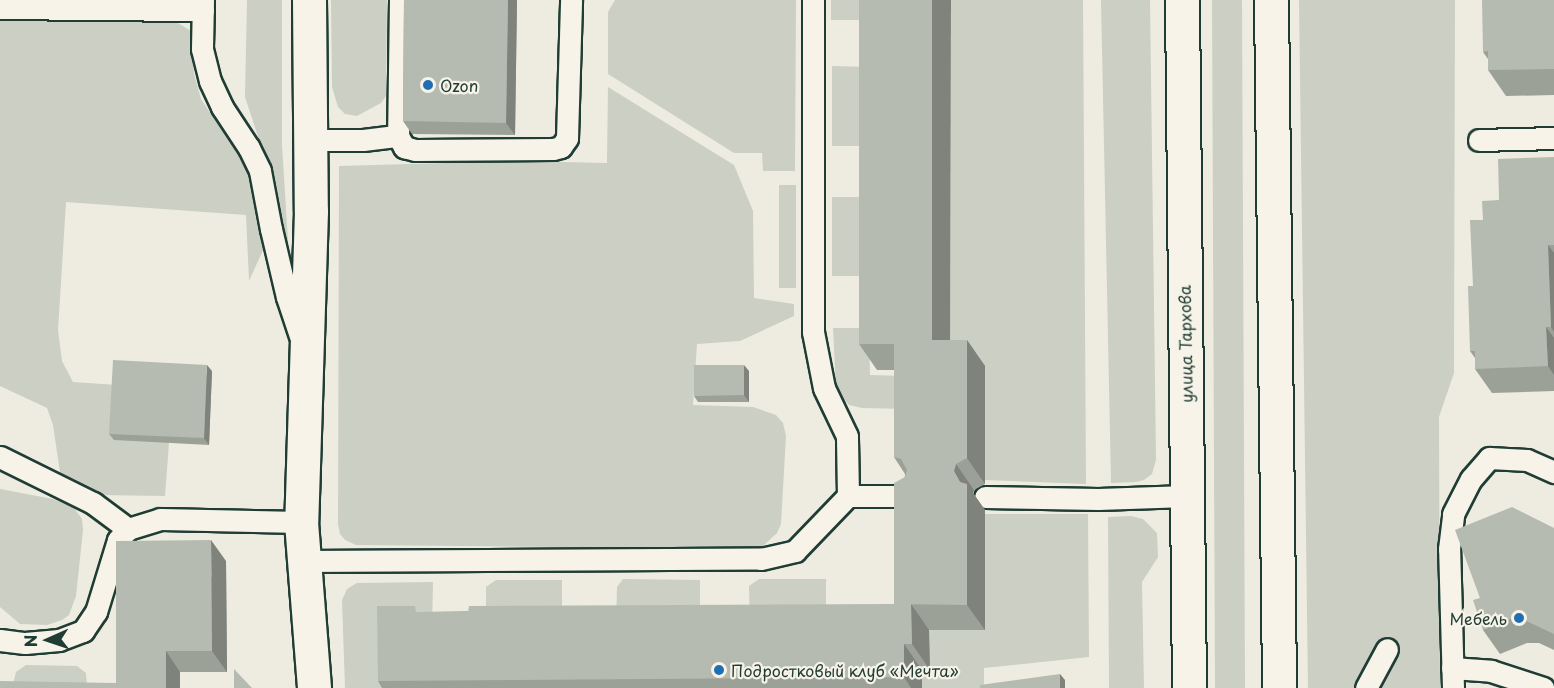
<!DOCTYPE html>
<html>
<head>
<meta charset="utf-8">
<style>
  body { margin:0 }
  #map { position:relative; width:1554px; height:688px; overflow:hidden; background:#eeece1; font-family:"Playpen Sans",sans-serif }
  div>[style] { position:absolute }
  .green>* { inset:0; background:#cccfc4 }
  .roads { filter:drop-shadow(2px 0 #1f3d34) drop-shadow(-2px 0 #1f3d34) drop-shadow(0 2px #1f3d34) drop-shadow(0 -2px #1f3d34) }
  .lane>* { height:21px; margin:-10.5px; padding:0 10.5px; transform-origin:10.5px; border-radius:10.5px; background:#f7f3e8 }
  .street>* { height:33px; margin:-16.5px; padding:0 16.5px; transform-origin:16.5px; border-radius:16.5px; background:#f7f3e8 }
  .secondary>* { height:33px; margin:-16.5px; padding:0 16.5px; transform-origin:16.5px; border-radius:16.5px; background:#f7f3e8 }
  .wall>* { inset:0; background:#9ca197 }
  .shaded-wall>* { inset:0; background:#7f837b }
  .building>* { inset:0; background:#b5bbb0 }
  .dots>* { width:16px; height:16px; translate:-50% -50%; box-sizing:border-box; border:3px solid #f7f3e8; border-radius:50% }
  span { translate:-50% -50%; white-space:nowrap; text-align:center; line-height:1.15; -webkit-text-stroke:4.5px #f7f3e8; paint-order:stroke }
  .poi-label { font-size:16px; color:#1f3d34 }
  .left { translate:0 -50%; text-align:left }
  .right { translate:-100% -50%; text-align:right }
  .street-label { font-size:16px; color:#1f3d34 }
  .north { position:absolute; left:18px; top:610px; width:60px; height:60px; -webkit-text-stroke:4px #f7f3e8; paint-order:stroke; rotate:267deg; font-size:16px; font-weight:700; line-height:24px; text-align:center; color:#1f3d34 }
  .north::after { content:''; display:block; margin:auto; width:21px; height:27px; background:#1f3d34; clip-path:polygon(50% 0,100% 100%,50% 72%,0 100%) }
</style>
</head>
<body>
<div id="map">
  <div class="green">
    <i style="clip-path:polygon(247px 0,282px 0,282px 145px,289px 257px,267px 164px,245px 97px)"></i>
    <i style="clip-path:polygon(331px 0,387px 0,386px 96px,381px 103px,357px 116px,345px 114px,338px 107px,332px 87px)"></i>
    <i style="clip-path:polygon(615px 0,796px 0,795px 171px,763px 171px,762px 153px,734px 153px,608px 74px,608px 12px)"></i>
    <i style="clip-path:polygon(831px 0,870px 0,870px 20px,831px 20px)"></i>
    <i style="clip-path:polygon(951px 0,1083px 0,1086px 484px,985px 480px,950px 366px)"></i>
    <i style="clip-path:polygon(1101px 0,1150px 0,1156px 460px,1152px 474px,1144px 480px,1136px 482px,1111px 483px)"></i>
    <i style="clip-path:polygon(1212px 0,1242px 0,1245px 688px,1215px 688px)"></i>
    <i style="clip-path:polygon(1299px 0,1455px 0,1454px 373px,1439px 417px,1440px 688px,1308px 688px)"></i>
    <i style="clip-path:polygon(0 20px,173px 20px,191px 31px,194px 74px,201px 99px,254px 180px,264px 248px,249px 281px,246px 215px,66px 202px,58px 330px,62px 361px,73px 382px,117px 385px,169px 443px,165px 496px,98px 495px,61px 479px,53px 425px,47px 408px,0 386px)"></i>
    <i style="clip-path:polygon(832px 66px,870px 67px,870px 146px,832px 146px)"></i>
    <i style="clip-path:polygon(608px 87px,734px 165px,753px 211px,754px 298px,794px 304px,794px 316px,740px 341px,697px 344px,693px 405px,753px 407px,776px 415px,783px 423px,786px 436px,781px 524px,777px 533px,763px 546px,746px 549px,356px 545px,345px 540px,340px 534px,338px 524px,339px 166px,516px 161px,607px 163px)"></i>
    <i style="clip-path:polygon(779px 185px,796px 185px,796px 288px,779px 288px)"></i>
    <i style="clip-path:polygon(832px 197px,870px 197px,870px 276px,832px 276px)"></i>
    <i style="clip-path:polygon(833px 328px,869px 328px,870px 375px,905px 376px,904px 409px,862px 408px,849px 405px,842px 397px,836px 388px)"></i>
    <i style="clip-path:polygon(0 489px,53px 499px,74px 508px,82px 519px,83px 530px,76px 596px,69px 615px,62px 620px,47px 625px,20px 624px,0 607px)"></i>
    <i style="clip-path:polygon(985px 514px,1088px 514px,1089px 657px,984px 668px,984px 688px,922px 688px,922px 670px,930px 669px,929px 630px,985px 630px)"></i>
    <i style="clip-path:polygon(1131px 516px,1143px 519px,1157px 533px,1158px 557px,1142px 582px,1144px 688px,1109px 688px,1108px 517px)"></i>
    <i style="clip-path:polygon(623px 579px,700px 580px,700px 625px,616px 625px,617px 587px)"></i>
    <i style="clip-path:polygon(759px 579px,826px 579px,826px 624px,750px 624px,749px 586px)"></i>
    <i style="clip-path:polygon(496px 580px,562px 580px,562px 625px,486px 625px,486px 587px)"></i>
    <i style="clip-path:polygon(433px 582px,432px 626px,395px 688px,345px 688px,342px 600px,347px 589px,357px 583px)"></i>
    <i style="clip-path:polygon(26px 665px,77px 666px,86px 673px,87px 688px,12px 688px,16px 672px)"></i>
  </div>
  <div class="roads">
    <div class="lane">
      <i style="left:203px;top:0;width:49px;rotate:91.2deg"></i>
      <i style="left:202px;top:49px;width:33px;rotate:76deg"></i>
      <i style="left:210px;top:81px;width:29px;rotate:65deg"></i>
      <i style="left:222px;top:107px;width:49px;rotate:56.6deg"></i>
      <i style="left:249px;top:148px;width:25px;rotate:64deg"></i>
      <i style="left:260px;top:171px;width:59px;rotate:79.3deg"></i>
      <i style="left:271px;top:229px;width:70px;rotate:76.8deg"></i>
      <i style="left:287px;top:297px;width:41px;rotate:71.6deg"></i>
      <i style="left:400px;top:0;width:136px;rotate:90.8deg"></i>
      <i style="left:398px;top:136px;width:13px;rotate:61deg"></i>
      <i style="left:404px;top:147px;width:11px;rotate:15deg"></i>
      <i style="left:415px;top:150px;width:138px;rotate:-0.4deg"></i>
      <i style="left:553px;top:149px;width:8px;rotate:-14deg"></i>
      <i style="left:561px;top:147px;width:11px;rotate:-56deg"></i>
      <i style="left:567px;top:138px;width:138px;rotate:-88.3deg"></i>
      <i style="left:0;top:8px;width:203px;rotate:0.6deg"></i>
      <i style="left:309px;top:140px;width:54px"></i>
      <i style="left:363px;top:140px;width:35px;rotate:-7deg"></i>
      <i style="left:1479px;top:140px;width:75px;rotate:-1.5deg"></i>
      <i style="left:0;top:457px;width:104px;rotate:26.3deg"></i>
      <i style="left:93px;top:503px;width:44px;rotate:36.6deg"></i>
      <i style="left:848px;top:496px;width:64px"></i>
      <i style="left:985px;top:497px;width:113px;rotate:1deg"></i>
      <i style="left:1098px;top:499px;width:89px;rotate:-1.9deg"></i>
      <i style="left:303px;top:561px;width:458px;rotate:-0.3deg"></i>
      <i style="left:761px;top:559px;width:35px;rotate:-13deg"></i>
      <i style="left:795px;top:551px;width:76px;rotate:-46.1deg"></i>
      <i style="left:848px;top:496px;width:60px;rotate:-91deg"></i>
      <i style="left:847px;top:436px;width:53px;rotate:-115.6deg"></i>
      <i style="left:824px;top:388px;width:57px;rotate:-101.1deg"></i>
      <i style="left:813px;top:332px;width:332px;rotate:-90deg"></i>
      <i style="left:0;top:640px;width:25px;rotate:7deg"></i>
      <i style="left:25px;top:643px;width:34px;rotate:-5deg"></i>
      <i style="left:59px;top:640px;width:26px;rotate:-21deg"></i>
      <i style="left:83px;top:631px;width:23px;rotate:-56deg"></i>
      <i style="left:96px;top:612px;width:75px;rotate:-73deg"></i>
      <i style="left:118px;top:540px;width:15px;rotate:-48deg"></i>
      <i style="left:128px;top:529px;width:34px;rotate:-17deg"></i>
      <i style="left:160px;top:519px;width:141px;rotate:1.2deg"></i>
      <i style="left:1452px;top:668px;width:39px;rotate:4deg"></i>
      <i style="left:1491px;top:671px;width:55px;rotate:18.1deg"></i>
      <i style="left:1366px;top:688px;width:44px;rotate:-61.7deg"></i>
      <i style="left:1453px;top:688px;width:139px;rotate:-91.6deg"></i>
      <i style="left:1449px;top:549px;width:35px;rotate:-83deg"></i>
      <i style="left:1453px;top:514px;width:39px;rotate:-63deg"></i>
      <i style="left:1471px;top:479px;width:28px;rotate:-49deg"></i>
      <i style="left:1489px;top:458px;width:38px;rotate:3deg"></i>
      <i style="left:1527px;top:460px;width:30px;rotate:24deg"></i>
    </div>
    <div class="street">
      <i style="left:309px;top:0;width:211px;rotate:89.5deg"></i>
      <i style="left:311px;top:211px;width:311px;rotate:91.8deg"></i>
      <i style="left:301px;top:522px;width:167px;rotate:85.5deg"></i>
    </div>
    <div class="secondary">
      <i style="left:1182px;top:0;width:688px;rotate:89.42deg"></i>
      <i style="left:1271px;top:0;width:688px;rotate:89.33deg"></i>
    </div>
  </div>
  <div class="wall">
    <i style="clip-path:polygon(404px 0,517px 0,515px 135px,412px 134px,403px 121px)"></i>
    <i style="clip-path:polygon(1554px 0,1554px 95px,1506px 96px,1488px 70px,1488px 59px,1483px 52px)"></i>
    <i style="clip-path:polygon(1554px 157px,1554px 391px,1492px 393px,1475px 369px,1475px 358px,1470px 351px,1473px 286px,1483px 220px,1499px 200px)"></i>
    <i style="clip-path:polygon(950px 340px,967px 340px,985px 366px,985px 484px,974px 490px,973px 493px,985px 510px,985px 630px,929px 630px,930px 670px,922px 670px,922px 688px,382px 688px,378px 681px,420px 612px,894px 605px,905px 474px,894px 457px,894px 370px,877px 370px,859px 344px)"></i>
    <i style="clip-path:polygon(212px 371px,209px 445px,114px 440px,109px 434px)"></i>
    <i style="clip-path:polygon(749px 371px,749px 402px,698px 402px,694px 396px)"></i>
    <i style="clip-path:polygon(1554px 528px,1554px 650px,1539px 643px,1527px 643px,1500px 654px,1483px 630px,1480px 598px)"></i>
    <i style="clip-path:polygon(226px 561px,227px 672px,180px 672px,116px 683px)"></i>
  </div>
  <div class="shaded-wall">
    <i style="clip-path:polygon(508px 0,517px 0,515px 135px,506px 123px)"></i>
    <i style="clip-path:polygon(932px 0,951px 0,950px 366px,932px 340px)"></i>
    <i style="clip-path:polygon(1548px 245px,1554px 253px,1554px 332px,1551px 327px)"></i>
    <i style="clip-path:polygon(1546px 327px,1554px 338px,1554px 375px,1548px 366px)"></i>
    <i style="clip-path:polygon(967px 340px,985px 366px,985px 484px,967px 458px)"></i>
    <i style="clip-path:polygon(207px 365px,212px 371px,209px 445px,204px 438px)"></i>
    <i style="clip-path:polygon(744px 365px,749px 371px,749px 402px,744px 395px)"></i>
    <i style="clip-path:polygon(956px 464px,974px 490px,973px 493px,985px 510px,985px 630px,967px 605px,960px 482px,954px 471px)"></i>
    <i style="clip-path:polygon(211px 540px,226px 561px,227px 672px,212px 651px)"></i>
    <i style="clip-path:polygon(911px 604px,929px 630px,930px 670px,912px 644px)"></i>
    <i style="clip-path:polygon(904px 644px,922px 670px,922px 688px,911px 688px,904px 677px)"></i>
    <i style="clip-path:polygon(166px 651px,180px 672px,180px 688px,166px 688px)"></i>
    <i style="clip-path:polygon(1060px 674px,1065px 680px,1065px 688px,1060px 688px)"></i>
  </div>
  <div class="building">
    <i style="clip-path:polygon(404px 0,508px 0,506px 123px,403px 121px)"></i>
    <i style="clip-path:polygon(859px 0,932px 0,932px 340px,967px 340px,967px 458px,956px 464px,954px 471px,960px 482px,967px 484px,967px 605px,894px 604px,894px 483px,905px 477px,907px 470px,901px 459px,894px 457px,894px 344px,859px 344px)"></i>
    <i style="clip-path:polygon(1482px 0,1554px 0,1554px 69px,1488px 70px,1488px 51px,1483px 52px)"></i>
    <i style="clip-path:polygon(1554px 157px,1554px 245px,1548px 245px,1551px 327px,1546px 327px,1548px 366px,1475px 369px,1475px 351px,1470px 351px,1468px 286px,1473px 286px,1470px 220px,1483px 220px,1482px 201px,1499px 200px,1498px 159px)"></i>
    <i style="clip-path:polygon(113px 360px,207px 365px,204px 438px,109px 434px)"></i>
    <i style="clip-path:polygon(694px 365px,744px 365px,744px 395px,694px 396px)"></i>
    <i style="clip-path:polygon(1512px 507px,1554px 528px,1554px 634px,1522px 619px,1510px 619px,1483px 630px,1473px 600px,1480px 598px,1455px 530px)"></i>
    <i style="clip-path:polygon(211px 540px,212px 651px,166px 651px,166px 688px,0 688px,0 681px,116px 683px,116px 541px)"></i>
    <i style="clip-path:polygon(911px 604px,912px 644px,904px 644px,904px 677px,378px 681px,377px 606px,415px 606px,416px 612px,468px 612px,469px 606px)"></i>
    <i style="clip-path:polygon(234px 669px,252px 688px,234px 688px)"></i>
    <i style="clip-path:polygon(1060px 674px,1060px 688px,980px 688px,980px 685px)"></i>
  </div>
  <div class="dots">
    <i style="left:428px;top:85px;background:#1f6fb2"></i>
    <i style="left:1519px;top:618px;background:#1f6fb2"></i>
    <i style="left:719px;top:670px;background:#1f6fb2"></i>
  </div>
  <div class="poi-label">
    <span class="left" style="left:440px;top:85px">Ozon</span>
    <span class="right" style="left:1507px;top:618px">Мебель</span>
    <span class="left" style="left:731px;top:670px">Подростковый клуб «Мечта»</span>
  </div>
  <div class="street-label">
    <span style="left:1185px;top:344px;rotate:-91deg">улица Тархова</span>
  </div>
  <div class="north">N</div>
</div>
</body>
</html>
